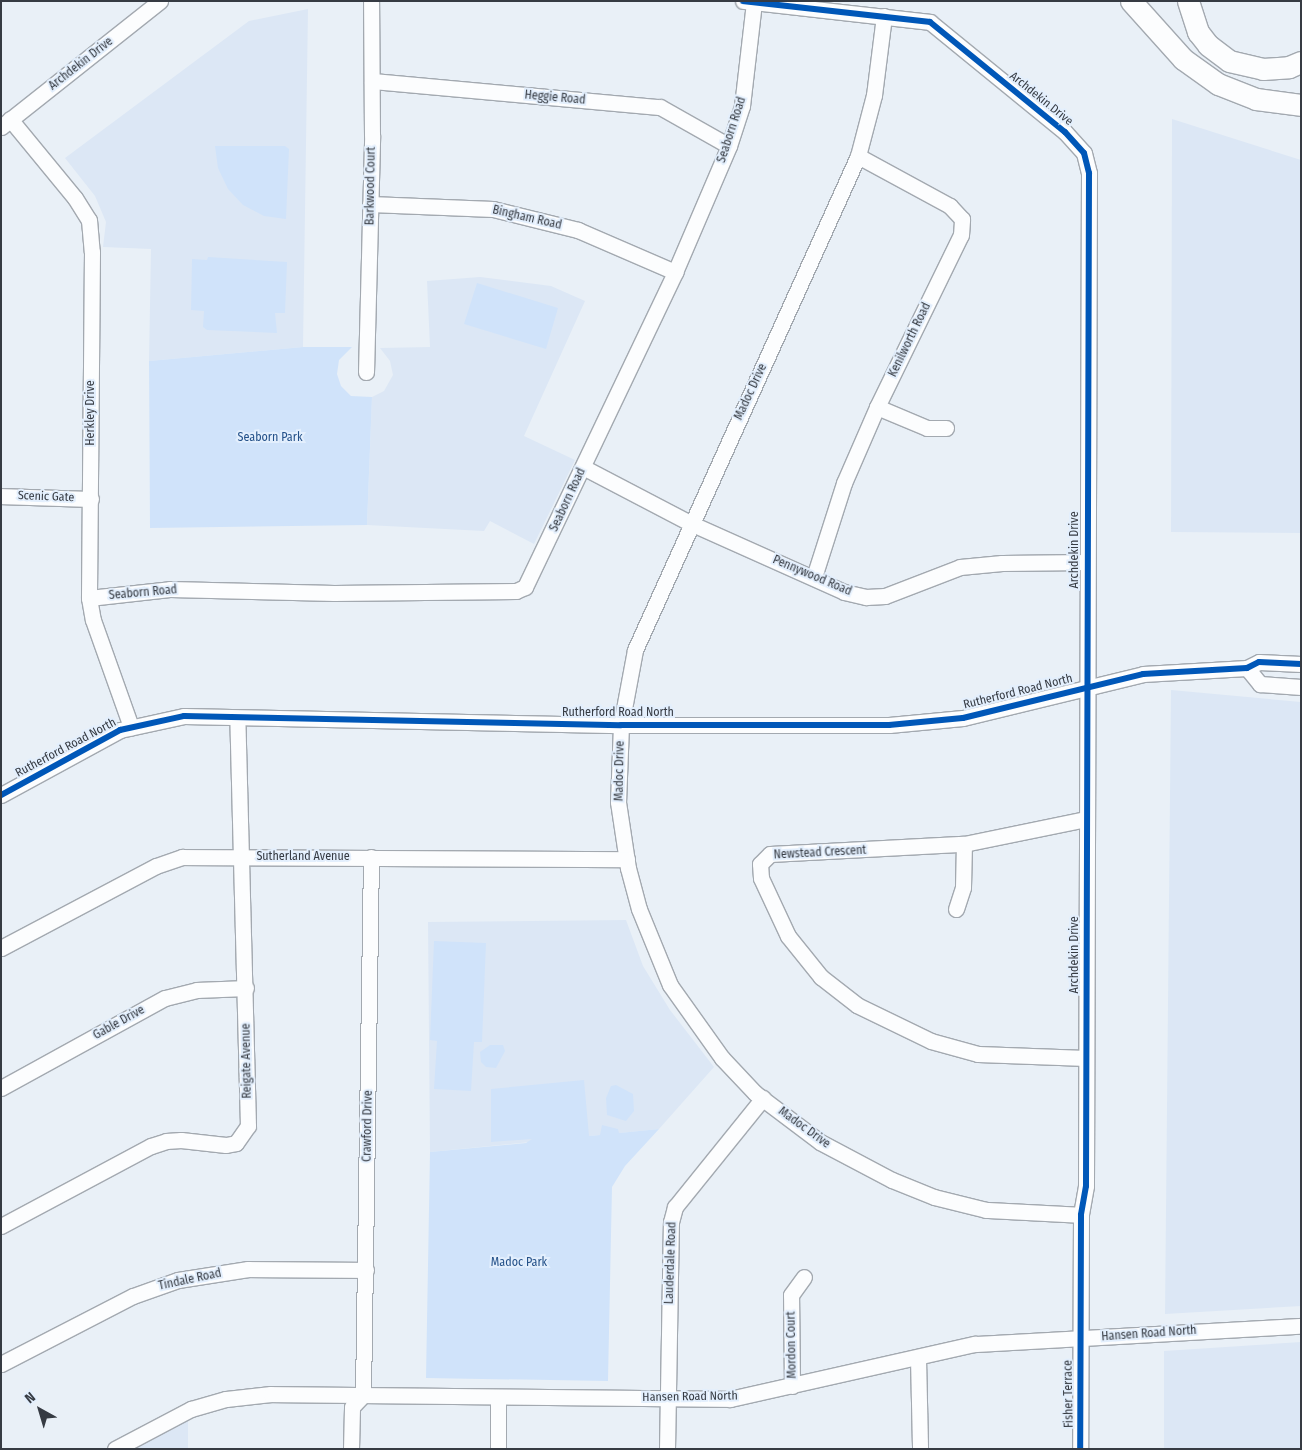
<!DOCTYPE html>
<html>
<head>
<meta charset="utf-8">
<style>
  body { margin:0 }
  #map { position:relative; width:1302px; height:1450px; overflow:hidden; background:#e9f0f7; font-family:"Fira Sans Condensed",sans-serif }
  div>[style] { position:absolute }
  .built>* { inset:0; background:#dce7f5 }
  .green>* { inset:0; background:#d0e3fa }
  .roads { filter:drop-shadow(1px 0 #a3a9b0) drop-shadow(-1px 0 #a3a9b0) drop-shadow(0 1px #a3a9b0) drop-shadow(0 -1px #a3a9b0) }
  .minor>* { height:15px; margin:-7.5px; padding:0 7.5px; transform-origin:7.5px; border-radius:7.5px; background:#fcfdfe }
  .highway>* { height:21px; margin:-10.5px; padding:0 10.5px; transform-origin:10.5px; border-radius:10.5px; background:#fcfdfe }
  .cycleway>* { height:6px; margin:-3px; padding:0 3px; transform-origin:3px; border-radius:3px; background:#0057b8 }
  span { translate:-50% -50%; white-space:nowrap; text-align:center; line-height:1.15; -webkit-text-stroke:4px #e3effd; paint-order:stroke }
  .street-label { font-size:12px; color:#363b43 }
  .park-label { font-size:12px; color:#245189 }
  .frame { position:absolute; inset:0; border:2px solid #363b43; pointer-events:none }
  .north { position:absolute; left:15px; top:1385px; width:50px; height:50px; -webkit-text-stroke:4px #e3effd; paint-order:stroke; rotate:321deg; font-size:14px; font-weight:700; line-height:20px; text-align:center; color:#363b43 }
  .north::after { content:''; display:block; margin:auto; width:18px; height:22px; background:#363b43; clip-path:polygon(50% 0,100% 100%,50% 72%,0 100%) }
</style>
</head>
<body>
<div id="map">
  <div class="built">
    <i style="clip-path:polygon(308px 9px,303px 347px,149px 361px,151px 249px,103px 247px,106px 222px,95px 196px,65px 158px,249px 21px)"></i>
    <i style="clip-path:polygon(1172px 119px,1301px 160px,1301px 533px,1171px 532px)"></i>
    <i style="clip-path:polygon(480px 277px,551px 286px,585px 301px,524px 436px,575px 460px,534px 544px,490px 521px,484px 531px,367px 525px,372px 397px,384px 391px,393px 375px,390px 361px,380px 348px,430px 347px,427px 281px)"></i>
    <i style="clip-path:polygon(1171px 690px,1301px 702px,1301px 1306px,1165px 1314px)"></i>
    <i style="clip-path:polygon(626px 920px,643px 966px,670px 1010px,714px 1067px,659px 1129px,430px 1152px,428px 922px)"></i>
    <i style="clip-path:polygon(1301px 1342px,1301px 1449px,1164px 1449px,1164px 1351px)"></i>
    <i style="clip-path:polygon(188px 1420px,188px 1449px,129px 1449px,176px 1425px)"></i>
  </div>
  <div class="green">
    <i style="clip-path:polygon(215px 146px,285px 146px,289px 149px,286px 219px,264px 216px,243px 205px,228px 189px,218px 168px)"></i>
    <i style="clip-path:polygon(208px 257px,287px 262px,285px 313px,275px 313px,277px 333px,207px 330px,203px 327px,204px 311px,191px 310px,192px 259px,207px 260px)"></i>
    <i style="clip-path:polygon(477px 283px,558px 308px,546px 349px,464px 324px)"></i>
    <i style="clip-path:polygon(303px 347px,352px 347px,339px 360px,337px 374px,341px 386px,351px 396px,372px 397px,367px 525px,150px 528px,149px 361px)"></i>
    <i style="clip-path:polygon(434px 941px,486px 943px,482px 1042px,474px 1042px,471px 1091px,434px 1089px,437px 1041px,430px 1040px)"></i>
    <i style="clip-path:polygon(490px 1045px,503px 1045px,505px 1051px,496px 1068px,486px 1067px,481px 1062px,480px 1052px)"></i>
    <i style="clip-path:polygon(584px 1080px,589px 1136px,600px 1135px,602px 1125px,618px 1129px,619px 1133px,659px 1129px,625px 1166px,612px 1187px,608px 1381px,426px 1378px,430px 1152px,526px 1143px,532px 1139px,491px 1142px,491px 1089px)"></i>
    <i style="clip-path:polygon(616px 1085px,633px 1094px,634px 1111px,626px 1121px,607px 1115px,606px 1098px,611px 1086px)"></i>
  </div>
  <div class="roads">
    <div class="minor">
      <i style="left:743px;top:1px;width:188px;rotate:6.4deg"></i>
      <i style="left:930px;top:22px;width:174px;rotate:39.2deg"></i>
      <i style="left:1065px;top:132px;width:28px;rotate:48deg"></i>
      <i style="left:1084px;top:153px;width:21px;rotate:76deg"></i>
      <i style="left:1089px;top:173px;width:1013px;rotate:90.17deg"></i>
      <i style="left:1086px;top:1186px;width:29px;rotate:100deg"></i>
      <i style="left:1081px;top:1215px;width:234px;rotate:90.2deg"></i>
      <i style="left:884px;top:16px;width:80px;rotate:97.2deg"></i>
      <i style="left:874px;top:95px;width:63px;rotate:104.7deg"></i>
      <i style="left:858px;top:156px;width:542px;rotate:114.3deg"></i>
      <i style="left:635px;top:650px;width:76px;rotate:100.6deg"></i>
      <i style="left:621px;top:725px;width:77px;rotate:92.2deg"></i>
      <i style="left:618px;top:802px;width:67px;rotate:81.4deg"></i>
      <i style="left:628px;top:868px;width:42px;rotate:75deg"></i>
      <i style="left:639px;top:909px;width:82px;rotate:67.8deg"></i>
      <i style="left:670px;top:985px;width:90px;rotate:54.5deg"></i>
      <i style="left:722px;top:1058px;width:48px;rotate:46.7deg"></i>
      <i style="left:755px;top:1093px;width:81px;rotate:37deg"></i>
      <i style="left:820px;top:1142px;width:81px;rotate:27.8deg"></i>
      <i style="left:892px;top:1180px;width:45px;rotate:22deg"></i>
      <i style="left:934px;top:1197px;width:54px;rotate:14deg"></i>
      <i style="left:986px;top:1210px;width:95px;rotate:3deg"></i>
      <i style="left:372px;top:81px;width:289px;rotate:5.2deg"></i>
      <i style="left:660px;top:107px;width:79px;rotate:29.5deg"></i>
      <i style="left:10px;top:119px;width:102px;rotate:50.6deg"></i>
      <i style="left:75px;top:198px;width:26px;rotate:58deg"></i>
      <i style="left:89px;top:220px;width:32px;rotate:85deg"></i>
      <i style="left:92px;top:252px;width:346px;rotate:90.5deg"></i>
      <i style="left:89px;top:598px;width:22px;rotate:80deg"></i>
      <i style="left:93px;top:620px;width:114px;rotate:70.4deg"></i>
      <i style="left:1px;top:127px;width:203px;rotate:-38.4deg"></i>
      <i style="left:370px;top:204px;width:123px;rotate:2.3deg"></i>
      <i style="left:493px;top:209px;width:88px;rotate:13.9deg"></i>
      <i style="left:578px;top:230px;width:106px;rotate:23.4deg"></i>
      <i style="left:366px;top:372px;width:237px;rotate:-88.5deg"></i>
      <i style="left:372px;top:135px;width:134px;rotate:-90.4deg"></i>
      <i style="left:877px;top:407px;width:54px;rotate:22.8deg"></i>
      <i style="left:927px;top:428px;width:19px"></i>
      <i style="left:583px;top:467px;width:121px;rotate:27.6deg"></i>
      <i style="left:690px;top:523px;width:169px;rotate:24.1deg"></i>
      <i style="left:844px;top:592px;width:23px;rotate:13deg"></i>
      <i style="left:866px;top:597px;width:19px;rotate:-3deg"></i>
      <i style="left:885px;top:596px;width:80px;rotate:-21.1deg"></i>
      <i style="left:960px;top:567px;width:42px;rotate:-5.4deg"></i>
      <i style="left:1002px;top:563px;width:85px;rotate:-0.7deg"></i>
      <i style="left:1px;top:496px;width:90px;rotate:1.9deg"></i>
      <i style="left:814px;top:577px;width:99px;rotate:-72.3deg"></i>
      <i style="left:844px;top:483px;width:83px;rotate:-66.5deg"></i>
      <i style="left:877px;top:407px;width:191px;rotate:-64deg"></i>
      <i style="left:961px;top:235px;width:16px;rotate:-86deg"></i>
      <i style="left:962px;top:219px;width:18px;rotate:-133deg"></i>
      <i style="left:950px;top:206px;width:105px;rotate:-151.5deg"></i>
      <i style="left:89px;top:598px;width:81px;rotate:-6.3deg"></i>
      <i style="left:170px;top:589px;width:164px;rotate:1.4deg"></i>
      <i style="left:334px;top:593px;width:182px;rotate:-0.6deg"></i>
      <i style="left:516px;top:591px;width:10px;rotate:-24deg"></i>
      <i style="left:525px;top:587px;width:349px;rotate:-64.5deg"></i>
      <i style="left:675px;top:272px;width:137px;rotate:-66.8deg"></i>
      <i style="left:729px;top:146px;width:42px;rotate:-72deg"></i>
      <i style="left:742px;top:106px;width:104px;rotate:-83.4deg"></i>
      <i style="left:1247px;top:668px;width:21px;rotate:51deg"></i>
      <i style="left:1260px;top:684px;width:41px;rotate:4.2deg"></i>
      <i style="left:1px;top:795px;width:136px;rotate:-28.6deg"></i>
      <i style="left:120px;top:730px;width:66px;rotate:-12.3deg"></i>
      <i style="left:184px;top:716px;width:437px;rotate:1.2deg"></i>
      <i style="left:621px;top:725px;width:268px"></i>
      <i style="left:889px;top:725px;width:74px;rotate:-5.4deg"></i>
      <i style="left:963px;top:718px;width:185px;rotate:-13.7deg"></i>
      <i style="left:1143px;top:674px;width:104px;rotate:-3.3deg"></i>
      <i style="left:1247px;top:668px;width:13px;rotate:-27deg"></i>
      <i style="left:1259px;top:662px;width:42px;rotate:2.7deg"></i>
      <i style="left:956px;top:909px;width:23px;rotate:-72deg"></i>
      <i style="left:963px;top:887px;width:43px;rotate:-88.7deg"></i>
      <i style="left:1px;top:948px;width:175px;rotate:-27.9deg"></i>
      <i style="left:156px;top:866px;width:28px;rotate:-19deg"></i>
      <i style="left:182px;top:857px;width:445px;rotate:0.3deg"></i>
      <i style="left:1086px;top:1058px;width:108px;rotate:-177.9deg"></i>
      <i style="left:978px;top:1054px;width:49px;rotate:-164.5deg"></i>
      <i style="left:931px;top:1041px;width:82px;rotate:-154.1deg"></i>
      <i style="left:857px;top:1005px;width:46px;rotate:-142.1deg"></i>
      <i style="left:821px;top:977px;width:53px;rotate:-128.8deg"></i>
      <i style="left:788px;top:936px;width:64px;rotate:-115deg"></i>
      <i style="left:761px;top:878px;width:14px;rotate:-94deg"></i>
      <i style="left:760px;top:864px;width:14px;rotate:-45deg"></i>
      <i style="left:770px;top:854px;width:194px;rotate:-3deg"></i>
      <i style="left:964px;top:844px;width:125px;rotate:-11.6deg"></i>
      <i style="left:1px;top:1088px;width:187px;rotate:-28.8deg"></i>
      <i style="left:165px;top:998px;width:33px;rotate:-14deg"></i>
      <i style="left:197px;top:990px;width:49px;rotate:-2.3deg"></i>
      <i style="left:1px;top:1226px;width:170px;rotate:-28.1deg"></i>
      <i style="left:151px;top:1146px;width:16px;rotate:-18deg"></i>
      <i style="left:166px;top:1141px;width:15px;rotate:-4deg"></i>
      <i style="left:181px;top:1140px;width:45px;rotate:6.3deg"></i>
      <i style="left:226px;top:1145px;width:10px;rotate:-11deg"></i>
      <i style="left:236px;top:1143px;width:21px;rotate:-55deg"></i>
      <i style="left:248px;top:1126px;width:407px;rotate:-91.5deg"></i>
      <i style="left:918px;top:1358px;width:91px;rotate:88.7deg"></i>
      <i style="left:1px;top:1364px;width:148px;rotate:-27.3deg"></i>
      <i style="left:133px;top:1296px;width:48px;rotate:-19.6deg"></i>
      <i style="left:178px;top:1280px;width:71px;rotate:-8.9deg"></i>
      <i style="left:248px;top:1269px;width:118px;rotate:0.5deg"></i>
      <i style="left:792px;top:1386px;width:91px;rotate:-90.6deg"></i>
      <i style="left:791px;top:1295px;width:22px;rotate:-54deg"></i>
      <i style="left:363px;top:1395px;width:538px;rotate:-89.15deg"></i>
      <i style="left:498px;top:1398px;width:51px;rotate:90deg"></i>
      <i style="left:115px;top:1449px;width:86px;rotate:-27.8deg"></i>
      <i style="left:191px;top:1409px;width:36px;rotate:-16deg"></i>
      <i style="left:226px;top:1399px;width:45px;rotate:-6.3deg"></i>
      <i style="left:271px;top:1394px;width:459px;rotate:0.6deg"></i>
      <i style="left:730px;top:1399px;width:251px;rotate:-12.7deg"></i>
      <i style="left:975px;top:1344px;width:326px;rotate:-3.2deg"></i>
      <i style="left:351px;top:1449px;width:42px;rotate:-88.6deg"></i>
      <i style="left:352px;top:1407px;width:16px;rotate:-47deg"></i>
      <i style="left:667px;top:1449px;width:227px;rotate:-89deg"></i>
      <i style="left:671px;top:1222px;width:16px;rotate:-75deg"></i>
      <i style="left:675px;top:1207px;width:140px;rotate:-51.1deg"></i>
    </div>
    <div class="highway">
      <i style="left:1131px;top:1px;width:78px;rotate:48.1deg"></i>
      <i style="left:1183px;top:59px;width:43px;rotate:35.5deg"></i>
      <i style="left:1218px;top:84px;width:41px;rotate:21.5deg"></i>
      <i style="left:1256px;top:99px;width:45px;rotate:7.6deg"></i>
      <i style="left:1188px;top:1px;width:33px;rotate:72deg"></i>
      <i style="left:1198px;top:32px;width:16px;rotate:52deg"></i>
      <i style="left:1208px;top:45px;width:26px;rotate:37deg"></i>
      <i style="left:1229px;top:61px;width:35px;rotate:13deg"></i>
      <i style="left:1263px;top:69px;width:26px;rotate:-4deg"></i>
      <i style="left:1289px;top:67px;width:13px;rotate:-23deg"></i>
    </div>
  </div>
  <div class="cycleway">
    <i style="left:743px;top:1px;width:188px;rotate:6.4deg"></i>
    <i style="left:930px;top:22px;width:174px;rotate:39.2deg"></i>
    <i style="left:1065px;top:132px;width:28px;rotate:48deg"></i>
    <i style="left:1084px;top:153px;width:21px;rotate:76deg"></i>
    <i style="left:1089px;top:173px;width:1013px;rotate:90.17deg"></i>
    <i style="left:1086px;top:1186px;width:29px;rotate:100deg"></i>
    <i style="left:1081px;top:1215px;width:234px;rotate:90.2deg"></i>
    <i style="left:1px;top:795px;width:136px;rotate:-28.6deg"></i>
    <i style="left:120px;top:730px;width:66px;rotate:-12.3deg"></i>
    <i style="left:184px;top:716px;width:437px;rotate:1.2deg"></i>
    <i style="left:621px;top:725px;width:268px"></i>
    <i style="left:889px;top:725px;width:74px;rotate:-5.4deg"></i>
    <i style="left:963px;top:718px;width:185px;rotate:-13.7deg"></i>
    <i style="left:1143px;top:674px;width:104px;rotate:-3.3deg"></i>
    <i style="left:1247px;top:668px;width:13px;rotate:-27deg"></i>
    <i style="left:1259px;top:662px;width:42px;rotate:2.7deg"></i>
  </div>
  <div class="street-label">
    <span style="left:81px;top:64px;rotate:-38deg">Archdekin Drive</span>
    <span style="left:555px;top:98px;rotate:5deg">Heggie Road</span>
    <span style="left:1041px;top:99px;rotate:39deg">Archdekin Drive</span>
    <span style="left:732px;top:130px;rotate:-72deg">Seaborn Road</span>
    <span style="left:371px;top:186px;rotate:-89deg">Barkwood Court</span>
    <span style="left:527px;top:218px;rotate:13deg">Bingham Road</span>
    <span style="left:910px;top:340px;rotate:-64deg">Kenilworth Road</span>
    <span style="left:751px;top:392px;rotate:-65deg">Madoc Drive</span>
    <span style="left:91px;top:413px;rotate:-90deg">Herkley Drive</span>
    <span style="left:46px;top:497px;rotate:2deg">Scenic Gate</span>
    <span style="left:568px;top:500px;rotate:-65deg">Seaborn Road</span>
    <span style="left:1075px;top:550px;rotate:-90deg">Archdekin Drive</span>
    <span style="left:812px;top:576px;rotate:23deg">Pennywood Road</span>
    <span style="left:143px;top:593px;rotate:-5deg">Seaborn Road</span>
    <span style="left:1018px;top:692px;rotate:-14deg">Rutherford Road North</span>
    <span style="left:618px;top:713px">Rutherford Road North</span>
    <span style="left:66px;top:748px;rotate:-28deg">Rutherford Road North</span>
    <span style="left:620px;top:771px;rotate:-89deg">Madoc Drive</span>
    <span style="left:820px;top:853px;rotate:-3deg">Newstead Crescent</span>
    <span style="left:303px;top:857px">Sutherland Avenue</span>
    <span style="left:1075px;top:955px;rotate:-90deg">Archdekin Drive</span>
    <span style="left:119px;top:1023px;rotate:-29deg">Gable Drive</span>
    <span style="left:247px;top:1061px;rotate:-91deg">Reigate Avenue</span>
    <span style="left:368px;top:1126px;rotate:-89deg">Crawford Drive</span>
    <span style="left:804px;top:1128px;rotate:36deg">Madoc Drive</span>
    <span style="left:671px;top:1263px;rotate:-88deg">Lauderdale Road</span>
    <span style="left:190px;top:1280px;rotate:-12deg">Tindale Road</span>
    <span style="left:1149px;top:1334px;rotate:-4deg">Hansen Road North</span>
    <span style="left:792px;top:1345px;rotate:-91deg">Mordon Court</span>
    <span style="left:1069px;top:1394px;rotate:-91deg">Fisher Terrace</span>
    <span style="left:690px;top:1397px;rotate:-1deg">Hansen Road North</span>
  </div>
  <div class="park-label">
    <span style="left:270px;top:438px">Seaborn Park</span>
    <span style="left:519px;top:1263px">Madoc Park</span>
  </div>
  <div class="frame"></div>
  <div class="north">N</div>
</div>
</body>
</html>
